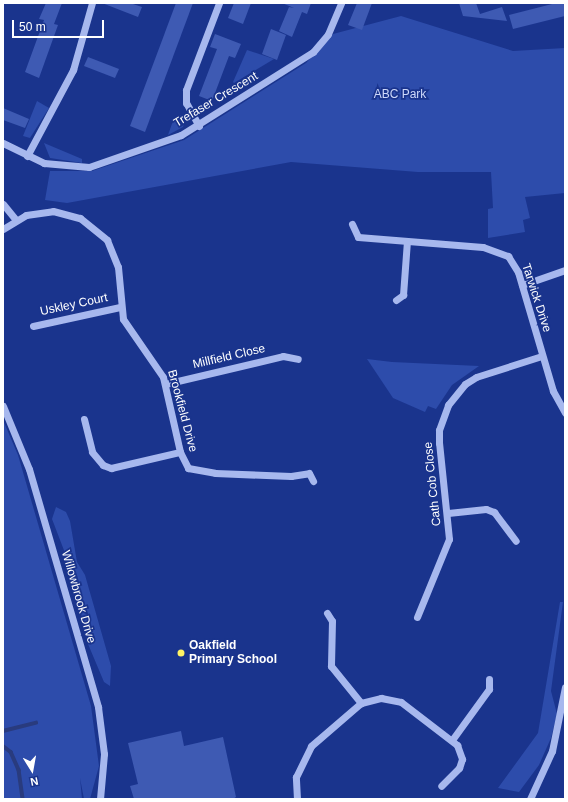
<!DOCTYPE html>
<html>
<head>
<meta charset="utf-8">
<style>
  body { margin:0 }
  #map { position:relative; width:568px; height:802px; overflow:hidden; background:#1a348d; font-family:Arial,sans-serif }
  div>[style] { position:absolute }
  .green>* { inset:0; background:#2d4cab }
  .stream>* { height:3.5px; margin:-1.75px; padding:0 1.75px; transform-origin:1.75px; border-radius:1.75px; background:#293b7e }
  .building>* { inset:0; background:#3e5ab3 }
  .minor>* { height:7px; margin:-3.5px; padding:0 3.5px; transform-origin:3.5px; border-radius:3.5px; background:#a7b8ee }
  .dots>* { width:11px; height:11px; translate:-50% -50%; box-sizing:border-box; border:2px solid #1a348d; border-radius:50% }
  span { translate:-50% -50%; white-space:nowrap; text-align:center; line-height:1.15; -webkit-text-stroke:3.5px #1a348d; paint-order:stroke }
  .park-label { font-size:12px; color:#cdd8fa }
  .street-label { font-size:12px; color:#fff }
  .poi-label { font-size:12px; color:#fff; font-weight:700 }
  .left { translate:0 -50%; text-align:left }
  .frame { position:absolute; inset:0; border:4px solid #fff; pointer-events:none }
  .north { position:absolute; left:12px; top:750px; width:40px; height:40px; -webkit-text-stroke:3px #1a348d; paint-order:stroke; rotate:169deg; font-size:11px; font-weight:700; line-height:16px; text-align:center; color:#fff }
  .north::after { content:''; display:block; margin:auto; width:14px; height:18px; background:#fff; clip-path:polygon(50% 0,100% 100%,50% 72%,0 100%) }
  .scale { position:absolute; left:12px; top:20px; width:92px; height:18px; box-sizing:border-box; border:2px solid #fff; border-top:0; padding-left:5px; font-size:12px; line-height:14px; white-space:nowrap; color:#fff; -webkit-text-stroke:3px #1a348d; paint-order:stroke }
</style>
</head>
<body>
<div id="map">
  <div class="green">
    <i style="clip-path:polygon(401px 16px,513px 51px,565px 48px,565px 193px,525px 197px,530px 218px,523px 220px,525px 232px,488px 238px,488px 209px,493px 208px,491px 172px,418px 172px,291px 162px,67px 203px,45px 200px,50px 171px,92px 171px,184px 140px,306px 63px,333px 34px)"></i>
    <i style="clip-path:polygon(247px 50px,274px 59px,234px 83px,233px 82px)"></i>
    <i style="clip-path:polygon(37px 101px,49px 108px,30px 138px,23px 136px)"></i>
    <i style="clip-path:polygon(180px 115px,186px 117px,183px 127px,168px 135px,173px 121px)"></i>
    <i style="clip-path:polygon(44px 143px,82px 159px,82px 163px,50px 158px)"></i>
    <i style="clip-path:polygon(367px 359px,392px 362px,479px 366px,452px 385px,436px 409px,428px 406px,425px 412px,393px 398px)"></i>
    <i style="clip-path:polygon(3px 420px,18px 455px,91px 706px,99px 766px,90px 799px,84px 799px,80px 778px,82px 799px,3px 799px)"></i>
    <i style="clip-path:polygon(56px 507px,66px 512px,70px 521px,77px 562px,85px 575px,111px 666px,110px 686px,104px 682px,88px 644px,70px 566px,52px 519px)"></i>
    <i style="clip-path:polygon(560px 602px,563px 602px,551px 691px,557px 714px,551px 738px,539px 765px,519px 792px,498px 788px,538px 733px)"></i>
  </div>
  <div class="stream">
    <i style="left:3px;top:731px;width:34px;rotate:-14deg"></i>
    <i style="left:3px;top:746px;width:10px;rotate:37deg"></i>
    <i style="left:11px;top:752px;width:20px;rotate:66deg"></i>
    <i style="left:19px;top:770px;width:29px;rotate:82deg"></i>
  </div>
  <div class="building">
    <i style="clip-path:polygon(46px 3px,62px 3px,54px 24px,58px 25px,39px 78px,25px 72px,44px 20px,39px 19px)"></i>
    <i style="clip-path:polygon(102px 3px,130px 3px,142px 7px,138px 17px)"></i>
    <i style="clip-path:polygon(176px 3px,193px 3px,145px 132px,130px 126px)"></i>
    <i style="clip-path:polygon(234px 3px,251px 3px,243px 24px,228px 18px)"></i>
    <i style="clip-path:polygon(282px 3px,311px 3px,307px 14px,302px 12px,292px 37px,279px 31px,289px 7px,294px 8px)"></i>
    <i style="clip-path:polygon(357px 3px,372px 3px,362px 30px,348px 25px)"></i>
    <i style="clip-path:polygon(459px 3px,476px 3px,480px 14px,502px 7px,507px 21px,463px 16px)"></i>
    <i style="clip-path:polygon(556px 3px,565px 3px,565px 16px,513px 29px,509px 15px)"></i>
    <i style="clip-path:polygon(271px 29px,286px 35px,277px 60px,262px 54px)"></i>
    <i style="clip-path:polygon(215px 34px,241px 44px,235px 58px,229px 56px,212px 101px,199px 96px,217px 49px,210px 47px)"></i>
    <i style="clip-path:polygon(88px 57px,119px 69px,115px 78px,84px 66px)"></i>
    <i style="clip-path:polygon(3px 108px,29px 119px,25px 128px,3px 120px)"></i>
    <i style="clip-path:polygon(181px 731px,184px 746px,223px 737px,236px 797px,233px 799px,134px 799px,130px 786px,138px 784px,128px 743px)"></i>
  </div>
  <div class="minor">
    <i style="left:199px;top:126px;width:26px;rotate:-119deg"></i>
    <i style="left:186px;top:103px;width:13px;rotate:-90deg"></i>
    <i style="left:186px;top:90px;width:93px;rotate:-69.2deg"></i>
    <i style="left:3px;top:143px;width:46px;rotate:26deg"></i>
    <i style="left:44px;top:163px;width:45px;rotate:5.1deg"></i>
    <i style="left:89px;top:167px;width:97px;rotate:-19.2deg"></i>
    <i style="left:181px;top:135px;width:156px;rotate:-32.2deg"></i>
    <i style="left:313px;top:52px;width:23px;rotate:-50deg"></i>
    <i style="left:328px;top:34px;width:34px;rotate:-67deg"></i>
    <i style="left:27px;top:156px;width:98px;rotate:-61.9deg"></i>
    <i style="left:73px;top:70px;width:70px;rotate:-74.2deg"></i>
    <i style="left:3px;top:204px;width:21px;rotate:51deg"></i>
    <i style="left:352px;top:224px;width:14px;rotate:65deg"></i>
    <i style="left:358px;top:237px;width:125px;rotate:4.6deg"></i>
    <i style="left:483px;top:247px;width:27px;rotate:20deg"></i>
    <i style="left:508px;top:256px;width:19px;rotate:58deg"></i>
    <i style="left:518px;top:272px;width:124px;rotate:73.6deg"></i>
    <i style="left:553px;top:391px;width:25px;rotate:61deg"></i>
    <i style="left:3px;top:229px;width:27px;rotate:-31deg"></i>
    <i style="left:26px;top:215px;width:27px;rotate:-8deg"></i>
    <i style="left:53px;top:211px;width:28px;rotate:15deg"></i>
    <i style="left:80px;top:218px;width:35px;rotate:39deg"></i>
    <i style="left:107px;top:240px;width:29px;rotate:68deg"></i>
    <i style="left:118px;top:267px;width:52px;rotate:84.5deg"></i>
    <i style="left:123px;top:319px;width:70px;rotate:55.4deg"></i>
    <i style="left:163px;top:377px;width:77px;rotate:77.2deg"></i>
    <i style="left:180px;top:452px;width:18px;rotate:63deg"></i>
    <i style="left:188px;top:468px;width:27px;rotate:10deg"></i>
    <i style="left:215px;top:473px;width:76px;rotate:2.3deg"></i>
    <i style="left:291px;top:476px;width:18px;rotate:-9deg"></i>
    <i style="left:309px;top:473px;width:9px;rotate:63deg"></i>
    <i style="left:522px;top:285px;width:46px;rotate:-19.2deg"></i>
    <i style="left:396px;top:300px;width:9px;rotate:-36deg"></i>
    <i style="left:403px;top:295px;width:54px;rotate:-85.8deg"></i>
    <i style="left:33px;top:326px;width:89px;rotate:-12.3deg"></i>
    <i style="left:165px;top:384px;width:121px;rotate:-13.3deg"></i>
    <i style="left:283px;top:356px;width:15px;rotate:11deg"></i>
    <i style="left:3px;top:406px;width:68px;rotate:67.6deg"></i>
    <i style="left:29px;top:469px;width:248px;rotate:73.8deg"></i>
    <i style="left:98px;top:707px;width:47px;rotate:82.7deg"></i>
    <i style="left:104px;top:754px;width:45px;rotate:95.1deg"></i>
    <i style="left:84px;top:419px;width:34px;rotate:76deg"></i>
    <i style="left:92px;top:452px;width:17px;rotate:50deg"></i>
    <i style="left:103px;top:465px;width:9px;rotate:21deg"></i>
    <i style="left:111px;top:468px;width:71px;rotate:-13.1deg"></i>
    <i style="left:448px;top:513px;width:38px;rotate:-6deg"></i>
    <i style="left:486px;top:509px;width:9px;rotate:21deg"></i>
    <i style="left:494px;top:512px;width:36px;rotate:53deg"></i>
    <i style="left:327px;top:613px;width:9px;rotate:58deg"></i>
    <i style="left:332px;top:621px;width:45px;rotate:91.3deg"></i>
    <i style="left:331px;top:666px;width:48px;rotate:51deg"></i>
    <i style="left:417px;top:617px;width:84px;rotate:-67.7deg"></i>
    <i style="left:449px;top:539px;width:97px;rotate:-95.9deg"></i>
    <i style="left:439px;top:443px;width:13px;rotate:-90deg"></i>
    <i style="left:439px;top:430px;width:27px;rotate:-70deg"></i>
    <i style="left:448px;top:405px;width:27px;rotate:-51deg"></i>
    <i style="left:465px;top:384px;width:13px;rotate:-32deg"></i>
    <i style="left:476px;top:377px;width:69px;rotate:-17.7deg"></i>
    <i style="left:452px;top:740px;width:63px;rotate:-54deg"></i>
    <i style="left:489px;top:689px;width:10px;rotate:-90deg"></i>
    <i style="left:297px;top:799px;width:22px;rotate:-93deg"></i>
    <i style="left:296px;top:777px;width:34px;rotate:-64deg"></i>
    <i style="left:311px;top:746px;width:66px;rotate:-40.7deg"></i>
    <i style="left:361px;top:703px;width:21px;rotate:-14deg"></i>
    <i style="left:381px;top:698px;width:20px;rotate:11deg"></i>
    <i style="left:401px;top:702px;width:71px;rotate:37.5deg"></i>
    <i style="left:457px;top:745px;width:15px;rotate:70deg"></i>
    <i style="left:462px;top:759px;width:9px;rotate:108deg"></i>
    <i style="left:459px;top:768px;width:25px;rotate:135deg"></i>
    <i style="left:530px;top:799px;width:53px;rotate:-65.4deg"></i>
    <i style="left:552px;top:751px;width:65px;rotate:-78.5deg"></i>
  </div>
  <div class="dots">
    <i style="left:181px;top:653px;background:#fff364"></i>
  </div>
  <div class="park-label">
    <span style="left:400px;top:95px">ABC Park</span>
  </div>
  <div class="street-label">
    <span style="left:216px;top:100px;rotate:-31deg">Trefaser Crescent</span>
    <span style="left:536px;top:298px;rotate:72deg">Tarwick Drive</span>
    <span style="left:74px;top:305px;rotate:-12deg">Uskley Court</span>
    <span style="left:229px;top:357px;rotate:-13deg">Millfield Close</span>
    <span style="left:182px;top:411px;rotate:75deg">Brookfield Drive</span>
    <span style="left:433px;top:484px;rotate:-96deg">Cath Cob Close</span>
    <span style="left:78px;top:597px;rotate:74deg">Willowbrook Drive</span>
  </div>
  <div class="poi-label">
    <span class="left" style="left:189px;top:653px">Oakfield<br>Primary School</span>
  </div>
  <div class="frame"></div>
  <div class="north">N</div>
  <div class="scale">50 m</div>
</div>
</body>
</html>
